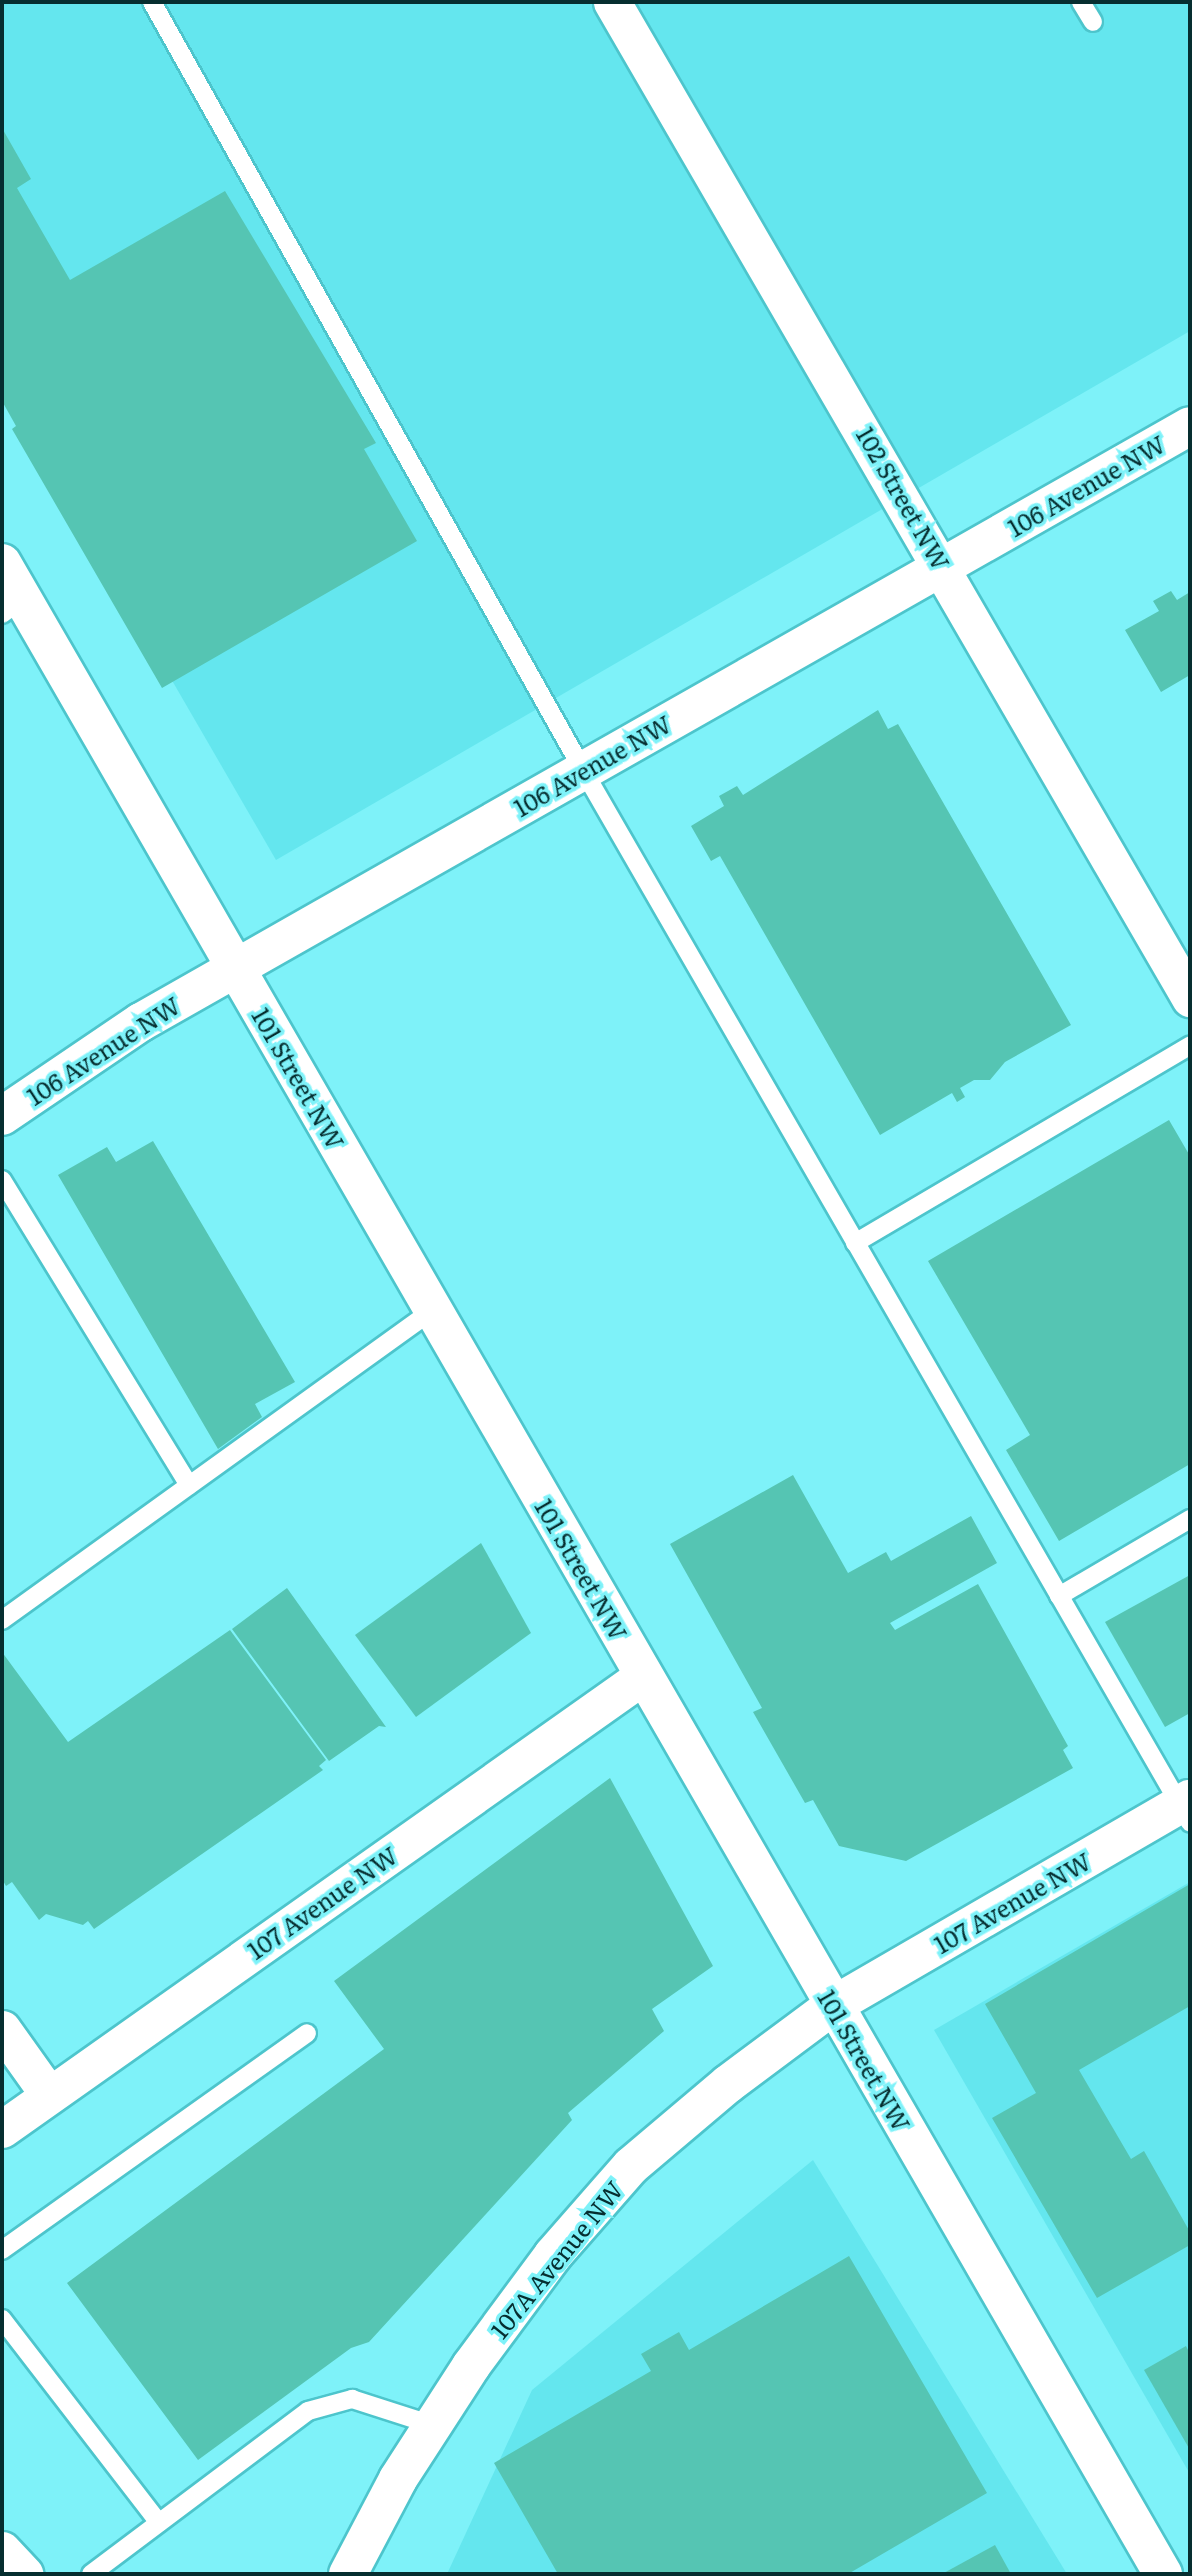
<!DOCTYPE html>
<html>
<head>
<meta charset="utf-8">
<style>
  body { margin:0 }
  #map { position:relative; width:1192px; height:2576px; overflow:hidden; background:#7ef2f9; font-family:Literata,serif }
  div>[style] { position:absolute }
  .built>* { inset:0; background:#64e6ee }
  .building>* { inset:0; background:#55c5b3 }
  .roads { filter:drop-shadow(2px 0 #4dc5cc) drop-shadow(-2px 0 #4dc5cc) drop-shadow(0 2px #4dc5cc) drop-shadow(0 -2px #4dc5cc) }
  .lane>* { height:18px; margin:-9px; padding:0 9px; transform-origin:9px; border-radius:9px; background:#fff }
  .street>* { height:37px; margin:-18.5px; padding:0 18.5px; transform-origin:18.5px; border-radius:18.5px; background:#fff }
  .secondary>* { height:38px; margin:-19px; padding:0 19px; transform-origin:19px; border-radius:19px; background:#fff }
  span { translate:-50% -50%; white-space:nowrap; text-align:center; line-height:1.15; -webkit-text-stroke:7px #7ef2f9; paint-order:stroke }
  .street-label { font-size:24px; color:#062e30 }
  .frame { position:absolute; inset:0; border:4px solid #062e30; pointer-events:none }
</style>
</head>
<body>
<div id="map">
  <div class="built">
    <i style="clip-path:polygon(2px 2px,1190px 2px,1190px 331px,276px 860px,2px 387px)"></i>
    <i style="clip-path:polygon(1190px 1882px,1190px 2474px,934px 2030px)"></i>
    <i style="clip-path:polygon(813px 2160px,1067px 2574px,447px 2574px,532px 2390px)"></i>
  </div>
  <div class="building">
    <i style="clip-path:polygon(2px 128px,31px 179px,17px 188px,70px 280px,225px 191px,376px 443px,364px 449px,417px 541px,162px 688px,12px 429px,16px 426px,2px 401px)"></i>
    <i style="clip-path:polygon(1171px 591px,1177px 600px,1190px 592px,1190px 675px,1161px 692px,1125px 630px,1159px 611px,1153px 601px)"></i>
    <i style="clip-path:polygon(878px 710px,888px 729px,898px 724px,1071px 1025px,1005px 1062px,990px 1080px,974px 1080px,960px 1088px,965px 1097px,957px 1102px,952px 1093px,880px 1135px,720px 856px,711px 861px,691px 826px,724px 806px,719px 796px,737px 786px,743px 795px)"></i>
    <i style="clip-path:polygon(1169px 1120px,1190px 1156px,1190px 1464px,1059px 1541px,1006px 1450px,1030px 1435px,928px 1261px)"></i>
    <i style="clip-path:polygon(153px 1141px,295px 1382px,255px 1404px,262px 1417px,218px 1449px,58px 1175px,107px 1147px,116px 1162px)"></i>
    <i style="clip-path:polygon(793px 1475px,848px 1573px,886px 1552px,891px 1561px,971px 1516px,997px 1563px,890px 1623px,895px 1630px,978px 1584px,1068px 1746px,1063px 1750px,1073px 1768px,906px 1861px,839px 1846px,813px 1800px,805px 1803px,753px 1712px,762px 1708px,670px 1544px)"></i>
    <i style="clip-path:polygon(481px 1543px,531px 1633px,416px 1717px,355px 1635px)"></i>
    <i style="clip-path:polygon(1190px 1575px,1190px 1713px,1165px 1727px,1105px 1622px)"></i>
    <i style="clip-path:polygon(287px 1588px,386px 1727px,379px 1726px,329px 1761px,232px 1629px)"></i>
    <i style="clip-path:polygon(230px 1630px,326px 1760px,319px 1766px,323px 1770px,94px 1929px,88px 1921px,83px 1925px,46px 1914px,39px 1920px,12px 1882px,6px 1886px,2px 1879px,2px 1652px,68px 1742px)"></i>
    <i style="clip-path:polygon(610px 1778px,713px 1966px,652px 2009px,664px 2031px,568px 2113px,572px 2120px,369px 2342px,351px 2348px,198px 2460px,67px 2283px,384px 2049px,334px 1981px)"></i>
    <i style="clip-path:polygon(1190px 1884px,1190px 2006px,1079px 2070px,1131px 2159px,1144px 2151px,1190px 2232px,1190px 2245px,1097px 2298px,992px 2118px,1036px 2093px,985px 2004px)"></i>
    <i style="clip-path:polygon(849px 2256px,987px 2493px,848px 2574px,558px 2574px,494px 2463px,651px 2371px,641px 2354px,679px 2332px,689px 2350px)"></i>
    <i style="clip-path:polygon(1186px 2346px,1190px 2354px,1190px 2450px,1144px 2370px)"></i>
    <i style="clip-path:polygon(995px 2545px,1011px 2574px,942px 2574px)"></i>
  </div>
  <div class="roads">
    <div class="lane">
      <i style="left:152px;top:2px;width:881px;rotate:60.7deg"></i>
      <i style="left:583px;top:770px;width:1215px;rotate:60.02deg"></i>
      <i style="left:1081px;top:2px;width:23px;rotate:59deg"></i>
      <i style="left:2px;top:614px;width:26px;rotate:-36deg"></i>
      <i style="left:2px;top:1180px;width:358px;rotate:58.5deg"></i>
      <i style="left:855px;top:1243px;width:389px;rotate:-30.5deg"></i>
      <i style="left:1059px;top:1596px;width:152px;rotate:-30.4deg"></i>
      <i style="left:2px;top:1620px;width:531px;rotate:-35.73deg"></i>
      <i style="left:2px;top:2250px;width:374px;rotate:-35.4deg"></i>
      <i style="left:2px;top:2319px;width:257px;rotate:52.4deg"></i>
      <i style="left:91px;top:2574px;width:271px;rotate:-36.9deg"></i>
      <i style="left:308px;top:2411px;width:46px;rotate:-15.3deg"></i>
      <i style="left:352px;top:2399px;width:85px;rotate:17.8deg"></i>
    </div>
    <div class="street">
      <i style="left:612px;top:2px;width:1152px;rotate:59.87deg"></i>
      <i style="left:2px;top:2029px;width:81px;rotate:54.5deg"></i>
      <i style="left:2px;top:2129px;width:785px;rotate:-35.25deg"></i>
      <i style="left:2px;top:2550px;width:33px;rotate:47deg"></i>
    </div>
    <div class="secondary">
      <i style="left:2px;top:563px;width:2322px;rotate:60deg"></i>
      <i style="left:2px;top:1116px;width:168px;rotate:-34.1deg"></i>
      <i style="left:141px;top:1022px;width:1206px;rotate:-29.6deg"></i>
      <i style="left:348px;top:2574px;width:107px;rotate:-62.2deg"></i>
      <i style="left:398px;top:2479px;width:135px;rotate:-57.1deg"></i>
      <i style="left:471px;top:2366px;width:138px;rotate:-53.5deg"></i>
      <i style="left:553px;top:2255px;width:118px;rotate:-48.8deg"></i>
      <i style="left:631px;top:2166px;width:127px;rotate:-40.2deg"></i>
      <i style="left:728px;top:2084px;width:132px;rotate:-36.7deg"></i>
      <i style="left:834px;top:2005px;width:411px;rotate:-30.1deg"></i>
    </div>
  </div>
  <div class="street-label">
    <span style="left:1086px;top:485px;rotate:-30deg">106 Avenue NW</span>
    <span style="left:904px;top:498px;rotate:60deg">102 Street NW</span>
    <span style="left:592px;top:765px;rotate:-30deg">106 Avenue NW</span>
    <span style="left:103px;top:1050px;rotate:-33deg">106 Avenue NW</span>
    <span style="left:299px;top:1078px;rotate:60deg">101 Street NW</span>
    <span style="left:582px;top:1569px;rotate:60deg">101 Street NW</span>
    <span style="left:322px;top:1902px;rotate:-35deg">107 Avenue NW</span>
    <span style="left:1012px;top:1902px;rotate:-30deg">107 Avenue NW</span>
    <span style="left:865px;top:2060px;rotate:60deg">101 Street NW</span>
    <span style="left:556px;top:2259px;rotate:-51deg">107A Avenue NW</span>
  </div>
  <div class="frame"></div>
</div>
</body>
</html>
